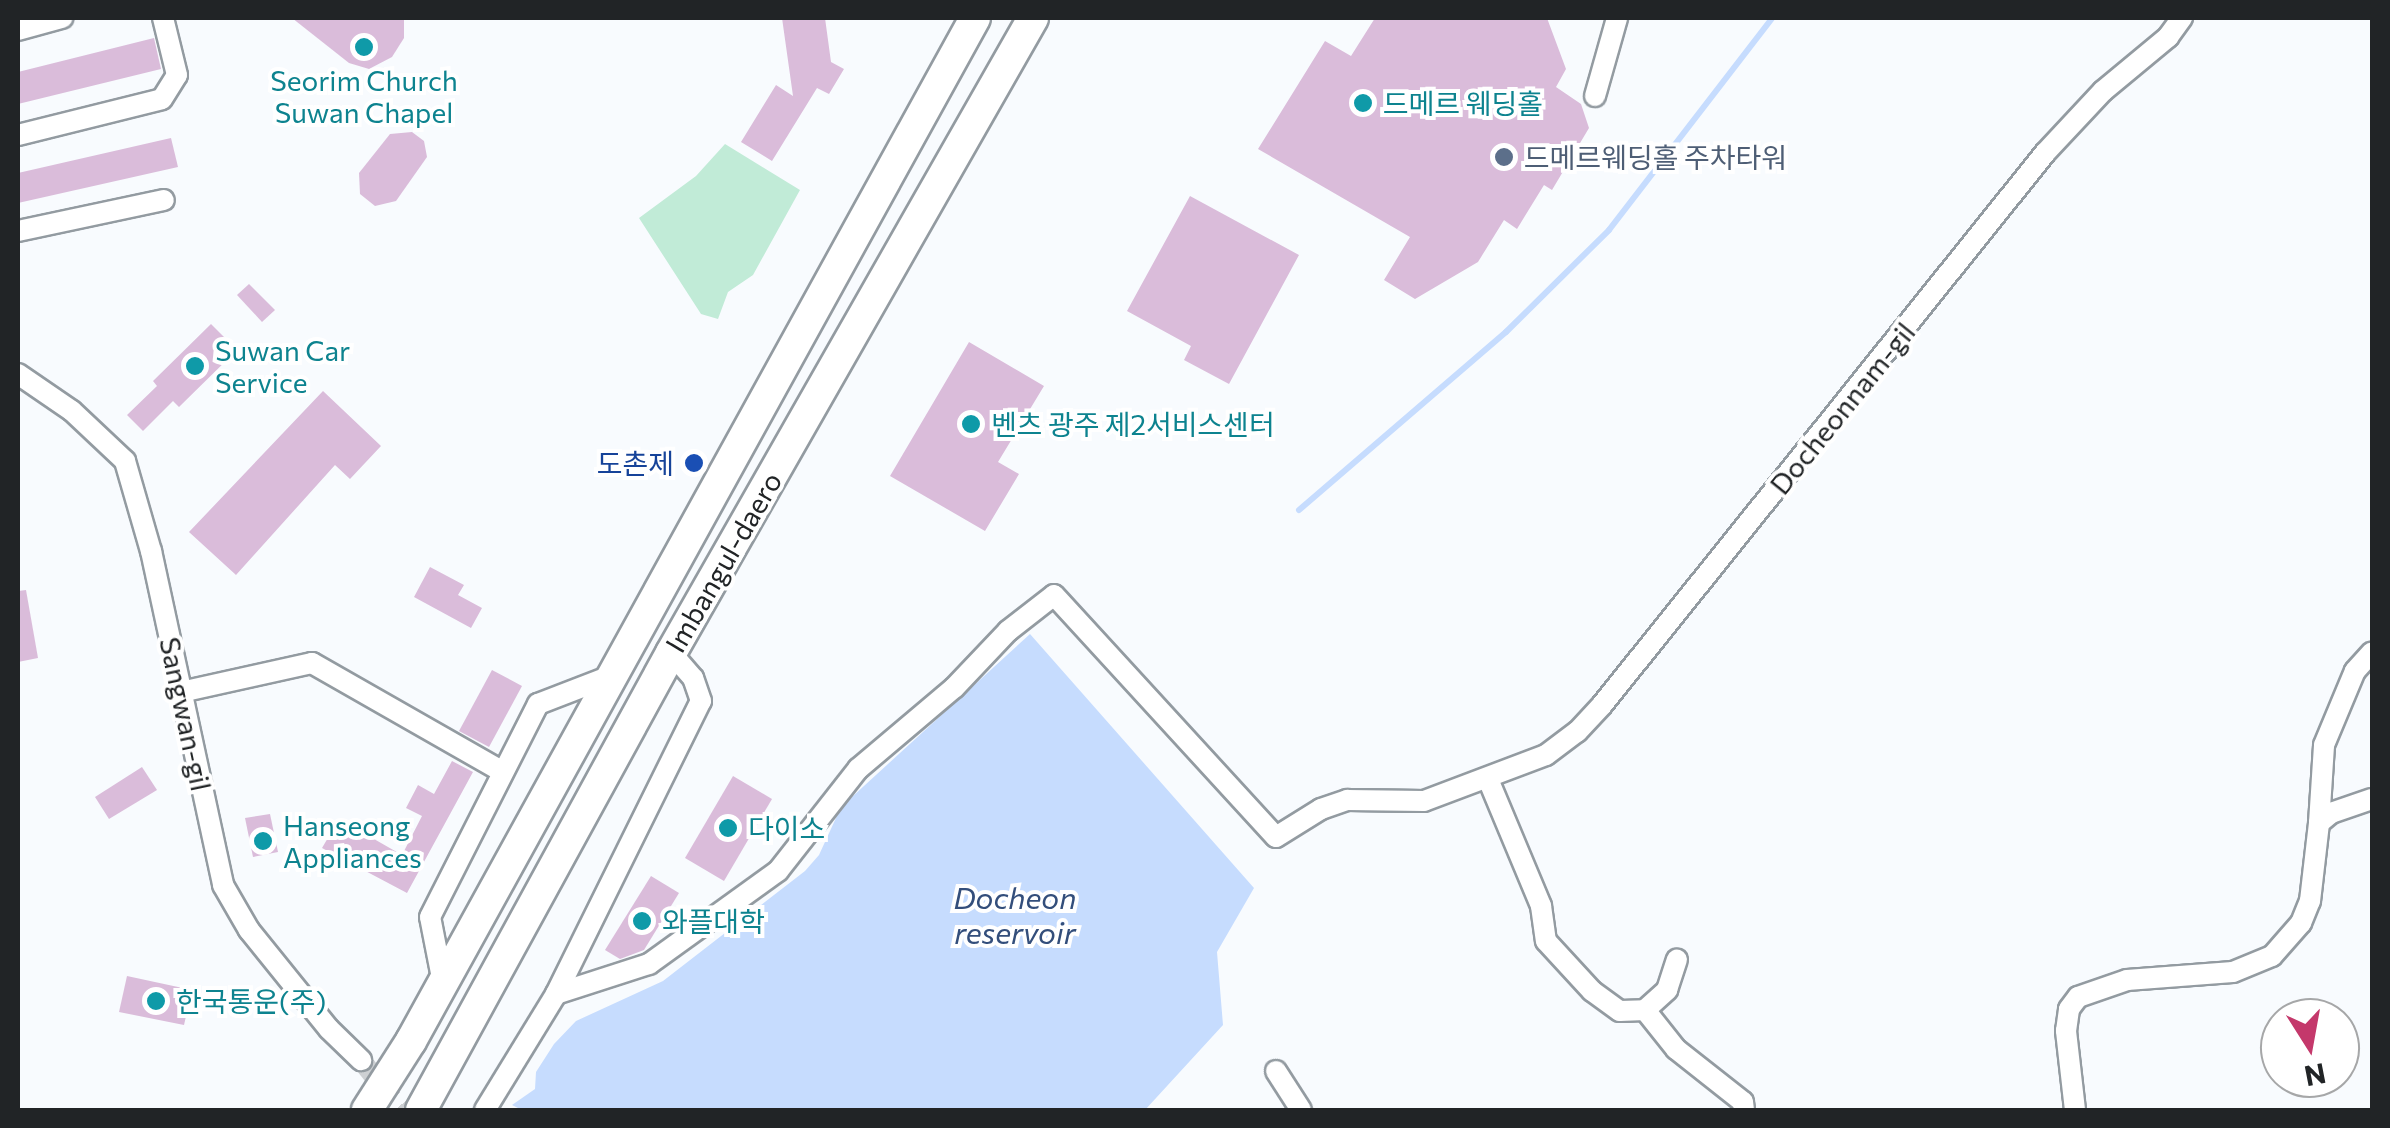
<!DOCTYPE html>
<html>
<head>
<meta charset="utf-8">
<style>
  body { margin:0 }
  #map { position:relative; width:2390px; height:1128px; overflow:hidden; background:#f8fbfe; font-family:Commissioner,"Noto Sans KR",sans-serif }
  div>[style] { position:absolute }
  .green>* { inset:0; background:#c1ebd7 }
  .water>* { inset:0; background:#c6dcfe }
  .stream>* { height:6px; margin:-3px; padding:0 3px; transform-origin:3px; border-radius:3px; background:#c6dcfe }
  .building>* { inset:0; background:#dabcda }
  .street-tunnel>* { height:20px; margin-top:-10px; transform-origin:0; background:repeating-linear-gradient(90deg,#cdd0d3 0 20px,transparent 0 30px) }
  .roads { filter:drop-shadow(2px 0 #939ba1) drop-shadow(-2px 0 #939ba1) drop-shadow(0 2px #939ba1) drop-shadow(0 -2px #939ba1) }
  .street>* { height:20px; margin:-10px; padding:0 10px; transform-origin:10px; border-radius:10px; background:#fff }
  .secondary>* { height:30px; margin:-15px; padding:0 15px; transform-origin:15px; border-radius:15px; background:#fff }
  .dots>* { width:28px; height:28px; translate:-50% -50%; box-sizing:border-box; border:5px solid #fff; border-radius:50% }
  span { translate:-50% -50%; white-space:nowrap; text-align:center; line-height:1.15; -webkit-text-stroke:8px #fff; paint-order:stroke }
  .culture-label { font-size:28px; color:#0d838f }
  .left { translate:0 -50%; text-align:left }
  .service-label { font-size:28px; color:#4e5e75 }
  .street-label { font-size:28px; color:#212426 }
  .transit-label { font-size:28px; color:#164399 }
  .right { translate:-100% -50%; text-align:right }
  .water-label { font-size:30px; color:#334e7b; font-style:italic }
  .frame { position:absolute; inset:0; border:20px solid #212426; pointer-events:none }
  .north { position:absolute; left:2260px; top:998px; width:100px; height:100px; box-sizing:border-box; background:#fff; border:2px solid #a6a7a8; border-radius:50%; rotate:169deg; font-size:28px; font-weight:700; line-height:40px; text-align:center; color:#212426 }
  .north::after { content:''; display:block; margin:auto; width:35px; height:45px; background:#c4386b; clip-path:polygon(50% 0,100% 100%,50% 72%,0 100%) }
</style>
</head>
<body>
<div id="map">
  <div class="green">
    <i style="clip-path:polygon(725px 144px,800px 190px,753px 275px,728px 292px,718px 319px,701px 314px,639px 218px,696px 176px)"></i>
  </div>
  <div class="water">
    <i style="clip-path:polygon(1030px 634px,1254px 888px,1217px 952px,1223px 1025px,1145px 1110px,522px 1110px,512px 1105px,535px 1089px,536px 1072px,554px 1044px,576px 1021px,663px 981px,805px 871px,819px 855px,841px 807px)"></i>
  </div>
  <div class="stream">
    <i style="left:1299px;top:510px;width:273px;rotate:-40.7deg"></i>
    <i style="left:1506px;top:332px;width:145px;rotate:-44.7deg"></i>
    <i style="left:1609px;top:230px;width:267px;rotate:-52.4deg"></i>
  </div>
  <div class="building">
    <i style="clip-path:polygon(292px 18px,404px 18px,404px 38px,392px 57px,369px 69px,349px 63px)"></i>
    <i style="clip-path:polygon(782px 18px,825px 18px,831px 62px,844px 69px,829px 94px,817px 88px,772px 161px,741px 142px,776px 85px,793px 96px)"></i>
    <i style="clip-path:polygon(1375px 18px,1547px 18px,1566px 69px,1556px 87px,1581px 104px,1589px 128px,1552px 190px,1544px 185px,1517px 229px,1504px 220px,1478px 262px,1415px 299px,1384px 280px,1410px 237px,1258px 149px,1325px 41px,1351px 56px)"></i>
    <i style="clip-path:polygon(154px 38px,161px 69px,18px 104px,18px 72px)"></i>
    <i style="clip-path:polygon(412px 132px,424px 141px,427px 157px,396px 201px,375px 206px,360px 194px,359px 173px,390px 134px)"></i>
    <i style="clip-path:polygon(171px 138px,178px 167px,18px 203px,18px 173px)"></i>
    <i style="clip-path:polygon(1190px 196px,1299px 255px,1229px 384px,1184px 360px,1191px 346px,1127px 311px)"></i>
    <i style="clip-path:polygon(249px 284px,275px 310px,262px 322px,237px 295px)"></i>
    <i style="clip-path:polygon(211px 324px,237px 350px,179px 407px,173px 401px,143px 431px,127px 415px,157px 386px,153px 381px)"></i>
    <i style="clip-path:polygon(969px 342px,1044px 386px,998px 462px,1019px 474px,985px 531px,890px 476px)"></i>
    <i style="clip-path:polygon(323px 391px,381px 446px,350px 479px,335px 465px,236px 575px,189px 532px)"></i>
    <i style="clip-path:polygon(430px 567px,464px 585px,458px 595px,482px 608px,471px 628px,414px 597px)"></i>
    <i style="clip-path:polygon(26px 590px,38px 658px,18px 662px,18px 591px)"></i>
    <i style="clip-path:polygon(492px 670px,522px 686px,489px 747px,459px 731px)"></i>
    <i style="clip-path:polygon(452px 761px,473px 772px,407px 893px,322px 848px,339px 819px,402px 855px,422px 816px,406px 808px,418px 785px,434px 794px)"></i>
    <i style="clip-path:polygon(142px 767px,157px 790px,109px 819px,95px 797px)"></i>
    <i style="clip-path:polygon(733px 776px,772px 799px,724px 881px,685px 858px)"></i>
    <i style="clip-path:polygon(270px 814px,278px 852px,253px 857px,245px 818px)"></i>
    <i style="clip-path:polygon(651px 876px,679px 893px,644px 950px,620px 959px,605px 950px)"></i>
    <i style="clip-path:polygon(127px 976px,192px 990px,184px 1025px,119px 1012px)"></i>
  </div>
  <div class="street-tunnel">
    <i style="left:361px;top:1060px;width:64px;rotate:51.3deg"></i>
  </div>
  <div class="roads">
    <div class="street">
      <i style="left:18px;top:30px;width:46px;rotate:-15.3deg"></i>
      <i style="left:1595px;top:96px;width:81px;rotate:-74.2deg"></i>
      <i style="left:18px;top:135px;width:148px;rotate:-14deg"></i>
      <i style="left:162px;top:99px;width:28px;rotate:-58deg"></i>
      <i style="left:177px;top:75px;width:59px;rotate:-103.8deg"></i>
      <i style="left:18px;top:231px;width:149px;rotate:-12deg"></i>
      <i style="left:18px;top:374px;width:65px;rotate:34.4deg"></i>
      <i style="left:72px;top:411px;width:73px;rotate:43.3deg"></i>
      <i style="left:125px;top:461px;width:94px;rotate:73.9deg"></i>
      <i style="left:151px;top:551px;width:342px;rotate:77.8deg"></i>
      <i style="left:223px;top:885px;width:52px;rotate:60deg"></i>
      <i style="left:249px;top:930px;width:127px;rotate:51.1deg"></i>
      <i style="left:329px;top:1029px;width:45px;rotate:44.1deg"></i>
      <i style="left:181px;top:692px;width:134px;rotate:-12.5deg"></i>
      <i style="left:312px;top:663px;width:220px;rotate:29.7deg"></i>
      <i style="left:1488px;top:779px;width:138px;rotate:67.3deg"></i>
      <i style="left:1541px;top:906px;width:35px;rotate:82deg"></i>
      <i style="left:1546px;top:941px;width:68px;rotate:47.4deg"></i>
      <i style="left:1592px;top:991px;width:34px;rotate:36deg"></i>
      <i style="left:1620px;top:1011px;width:25px;rotate:-2deg"></i>
      <i style="left:1645px;top:1010px;width:30px;rotate:-42deg"></i>
      <i style="left:1667px;top:990px;width:32px;rotate:-72deg"></i>
      <i style="left:2319px;top:823px;width:78px;rotate:-86.3deg"></i>
      <i style="left:2324px;top:745px;width:80px;rotate:-67.3deg"></i>
      <i style="left:2355px;top:671px;width:25px;rotate:-48deg"></i>
      <i style="left:443px;top:983px;width:67px;rotate:-101.1deg"></i>
      <i style="left:430px;top:917px;width:239px;rotate:-63.1deg"></i>
      <i style="left:538px;top:704px;width:80px;rotate:-21.1deg"></i>
      <i style="left:556px;top:994px;width:98px;rotate:-17.9deg"></i>
      <i style="left:649px;top:964px;width:159px;rotate:-35.8deg"></i>
      <i style="left:778px;top:871px;width:130px;rotate:-51.9deg"></i>
      <i style="left:858px;top:769px;width:126px;rotate:-40.2deg"></i>
      <i style="left:954px;top:688px;width:79px;rotate:-46.5deg"></i>
      <i style="left:1008px;top:631px;width:58px;rotate:-38deg"></i>
      <i style="left:1054px;top:595px;width:328px;rotate:47.5deg"></i>
      <i style="left:1276px;top:837px;width:53px;rotate:-31.9deg"></i>
      <i style="left:1321px;top:809px;width:28px;rotate:-19deg"></i>
      <i style="left:1347px;top:800px;width:77px;rotate:0.7deg"></i>
      <i style="left:1424px;top:801px;width:130px;rotate:-20.7deg"></i>
      <i style="left:1546px;top:755px;width:39px;rotate:-37deg"></i>
      <i style="left:1577px;top:732px;width:37px;rotate:-47deg"></i>
      <i style="left:1602px;top:705px;width:708px;rotate:-51.25deg"></i>
      <i style="left:2045px;top:153px;width:85px;rotate:-46.9deg"></i>
      <i style="left:2103px;top:91px;width:85px;rotate:-39.7deg"></i>
      <i style="left:2168px;top:37px;width:24px;rotate:-54deg"></i>
      <i style="left:1645px;top:1010px;width:50px;rotate:51.5deg"></i>
      <i style="left:1676px;top:1049px;width:85px;rotate:38.3deg"></i>
      <i style="left:1743px;top:1102px;width:8px;rotate:83deg"></i>
      <i style="left:1276px;top:1071px;width:46px;rotate:57.3deg"></i>
      <i style="left:485px;top:1110px;width:136px;rotate:-58.5deg"></i>
      <i style="left:556px;top:994px;width:327px;rotate:-63.7deg"></i>
      <i style="left:701px;top:701px;width:24px;rotate:-109deg"></i>
      <i style="left:693px;top:678px;width:33px;rotate:-131deg"></i>
      <i style="left:2075px;top:1110px;width:80px;rotate:-96.5deg"></i>
      <i style="left:2066px;top:1031px;width:22px;rotate:-82deg"></i>
      <i style="left:2069px;top:1009px;width:15px;rotate:-53deg"></i>
      <i style="left:2078px;top:997px;width:52px;rotate:-19.1deg"></i>
      <i style="left:2127px;top:980px;width:106px;rotate:-4.3deg"></i>
      <i style="left:2233px;top:972px;width:42px;rotate:-22.3deg"></i>
      <i style="left:2272px;top:956px;width:44px;rotate:-48.7deg"></i>
      <i style="left:2301px;top:923px;width:24px;rotate:-68deg"></i>
      <i style="left:2310px;top:901px;width:79px;rotate:-83.4deg"></i>
      <i style="left:2319px;top:823px;width:16px;rotate:-40deg"></i>
      <i style="left:2331px;top:813px;width:43px;rotate:-18.9deg"></i>
    </div>
    <div class="secondary">
      <i style="left:367px;top:1110px;width:82px;rotate:-57.5deg"></i>
      <i style="left:411px;top:1041px;width:1168px;rotate:-61.13deg"></i>
      <i style="left:421px;top:1110px;width:521px;rotate:-61.32deg"></i>
      <i style="left:671px;top:653px;width:731px;rotate:-60.31deg"></i>
    </div>
  </div>
  <div class="dots">
    <i style="left:364px;top:47px;background:#0f9aa8"></i>
    <i style="left:1363px;top:103px;background:#0f9aa8"></i>
    <i style="left:1504px;top:157px;background:#5c6f8a"></i>
    <i style="left:195px;top:366px;background:#0f9aa8"></i>
    <i style="left:971px;top:424px;background:#0f9aa8"></i>
    <i style="left:694px;top:463px;background:#1a4fb4"></i>
    <i style="left:728px;top:828px;background:#0f9aa8"></i>
    <i style="left:263px;top:841px;background:#0f9aa8"></i>
    <i style="left:642px;top:921px;background:#0f9aa8"></i>
    <i style="left:156px;top:1001px;background:#0f9aa8"></i>
  </div>
  <div class="culture-label">
    <span style="left:364px;top:96px">Seorim Church<br>Suwan Chapel</span>
    <span class="left" style="left:1383px;top:103px">드메르 웨딩홀</span>
    <span class="left" style="left:215px;top:366px">Suwan Car<br>Service</span>
    <span class="left" style="left:991px;top:424px">벤츠 광주 제2서비스센터</span>
    <span class="left" style="left:283px;top:841px">Hanseong<br>Appliances</span>
    <span class="left" style="left:748px;top:828px">다이소</span>
    <span class="left" style="left:662px;top:921px">와플대학</span>
    <span class="left" style="left:176px;top:1001px">한국통운(주)</span>
  </div>
  <div class="service-label">
    <span class="left" style="left:1524px;top:157px">드메르웨딩홀 주차타워</span>
  </div>
  <div class="street-label">
    <span style="left:1842px;top:408px;rotate:-51deg">Docheonnam-gil</span>
    <span style="left:723px;top:562px;rotate:-60deg">Imbangul-daero</span>
    <span style="left:186px;top:714px;rotate:78deg">Sangwan-gil</span>
  </div>
  <div class="transit-label">
    <span class="right" style="left:674px;top:463px">도촌제</span>
  </div>
  <div class="water-label">
    <span style="left:1015px;top:914px">Docheon<br>reservoir</span>
  </div>
  <div class="frame"></div>
  <div class="north">N</div>
</div>
</body>
</html>
